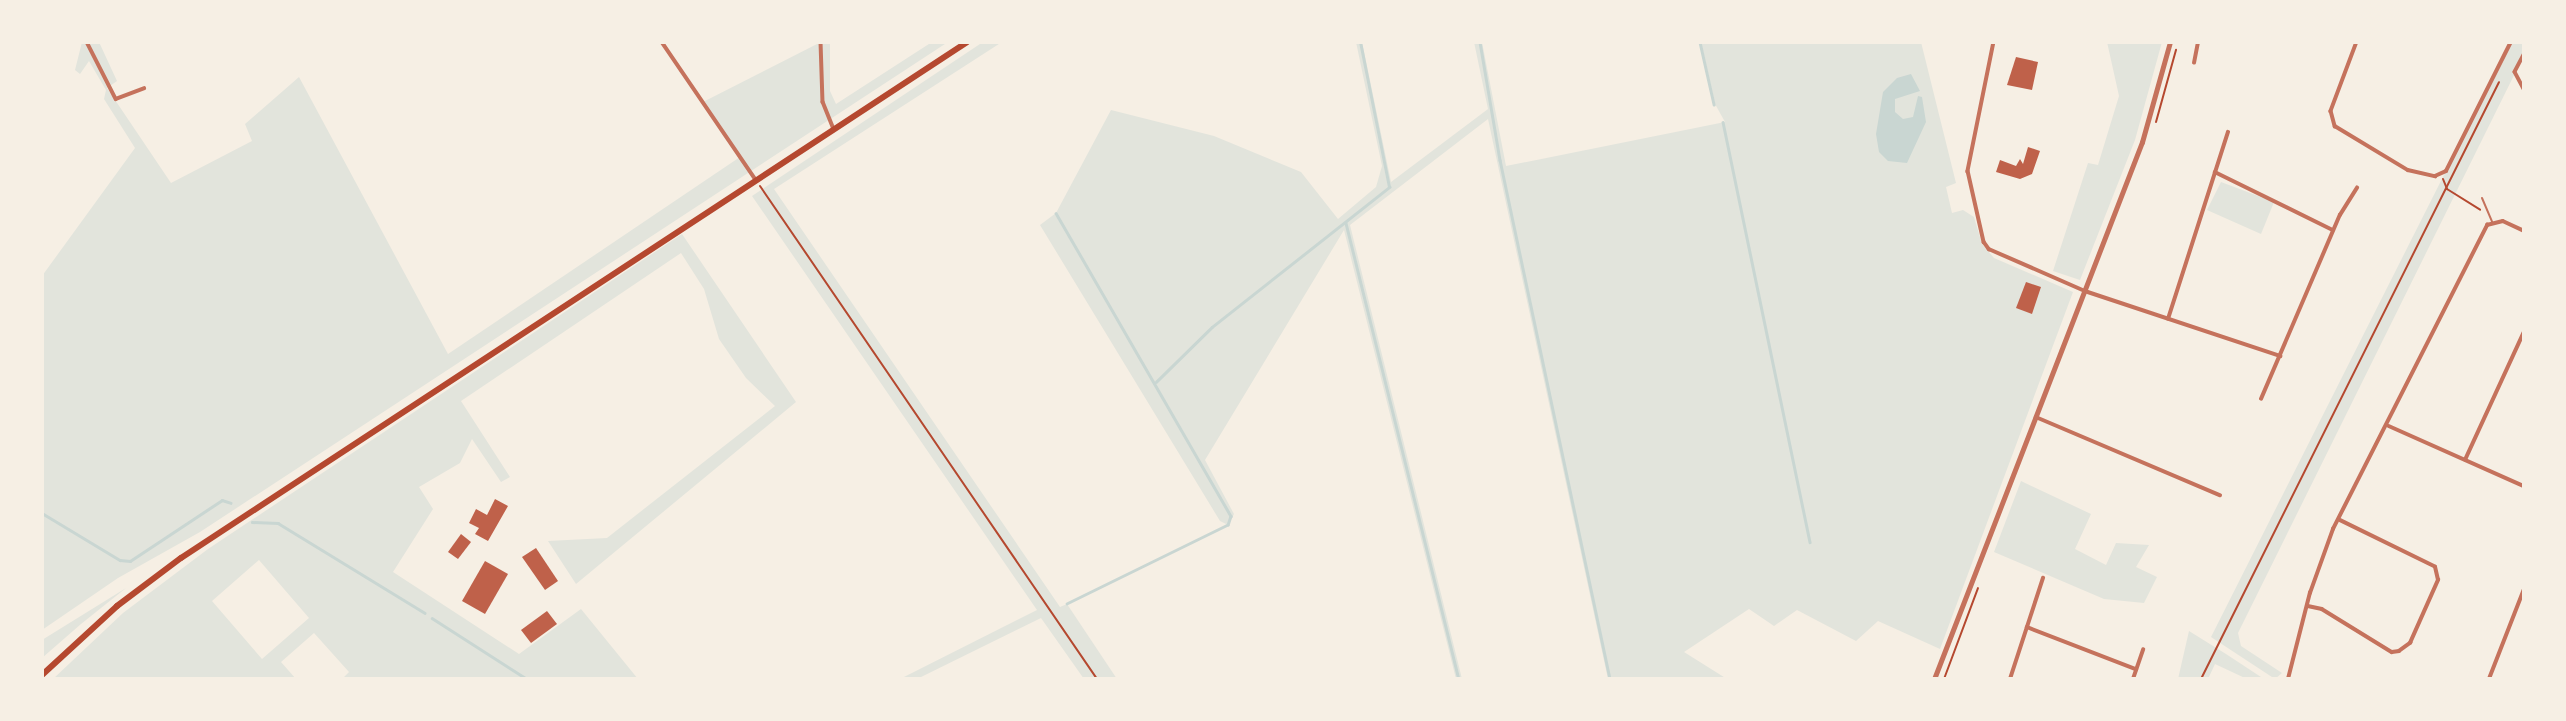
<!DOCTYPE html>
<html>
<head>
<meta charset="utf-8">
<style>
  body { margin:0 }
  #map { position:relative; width:2566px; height:721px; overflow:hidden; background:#f6efe4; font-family:"IBM Plex Sans",sans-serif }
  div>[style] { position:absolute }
  .green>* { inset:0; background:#e2e4dc }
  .water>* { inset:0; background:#c9d6d2 }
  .stream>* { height:2.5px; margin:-1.25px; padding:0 1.25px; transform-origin:1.25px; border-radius:1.25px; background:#c9d6d2 }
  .building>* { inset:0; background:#bf614a }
  .path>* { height:2px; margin:-1px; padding:0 1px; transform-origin:1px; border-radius:1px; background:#b5482f }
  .service>* { height:2px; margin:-1px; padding:0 1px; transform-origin:1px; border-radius:1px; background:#c5725c }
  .minor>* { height:3.5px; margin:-1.75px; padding:0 1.75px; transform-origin:1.75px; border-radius:1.75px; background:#c5725c }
  .tertiary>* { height:5px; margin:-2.5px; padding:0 2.5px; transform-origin:2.5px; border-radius:2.5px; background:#c5725c }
  .primary>* { height:6px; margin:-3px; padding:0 3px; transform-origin:3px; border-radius:3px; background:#b5482f }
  span { translate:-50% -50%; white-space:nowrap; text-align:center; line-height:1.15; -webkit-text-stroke:5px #f6efe4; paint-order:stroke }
  .frame { position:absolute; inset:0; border:44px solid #f6efe4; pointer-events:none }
</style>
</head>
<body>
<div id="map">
  <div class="green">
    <i style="clip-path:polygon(82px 42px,99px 42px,117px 81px,107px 88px,171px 183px,252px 141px,245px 124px,299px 77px,448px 354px,740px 157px,703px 102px,821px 42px,830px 42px,830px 91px,836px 104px,932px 42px,948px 42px,200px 532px,118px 578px,42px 630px,42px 276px,135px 148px,104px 99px,106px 90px,89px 61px,80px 74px,75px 70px)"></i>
    <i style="clip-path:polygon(983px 42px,1002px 42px,774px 189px,1060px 607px,1067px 604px,1117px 679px,1084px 679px,1041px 618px,917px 679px,900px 679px,1037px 610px,752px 196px)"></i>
    <i style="clip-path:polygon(1356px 42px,1362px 42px,1391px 182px,1488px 109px,1474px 42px,1482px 42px,1506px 166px,1725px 122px,1715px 104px,1701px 42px,1921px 42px,1956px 183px,1946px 187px,1952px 213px,1963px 210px,1974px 217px,1982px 244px,1994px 258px,2073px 292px,1940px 649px,1878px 621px,1856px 641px,1797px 610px,1774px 626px,1749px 609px,1684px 652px,1727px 679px,1608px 679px,1488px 119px,1350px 225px,1462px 679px,1456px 679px,1344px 230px,1205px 460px,1234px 514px,1228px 525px,1220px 521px,1040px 225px,1056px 213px,1111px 110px,1214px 136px,1301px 172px,1338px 219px,1376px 187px,1382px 166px)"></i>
    <i style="clip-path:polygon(2107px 42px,2162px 42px,2135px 140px,2080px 280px,2053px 271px,2088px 163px,2098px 165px,2119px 96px)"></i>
    <i style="clip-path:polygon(2511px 42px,2524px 42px,2524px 55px,2238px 633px,2241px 646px,2282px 673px,2275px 679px,2211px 637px)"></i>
    <i style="clip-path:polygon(2221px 182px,2274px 202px,2261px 234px,2207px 210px)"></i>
    <i style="clip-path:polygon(evenodd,682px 234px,796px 402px,576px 584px,548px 541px,607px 538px,775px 406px,746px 378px,719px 339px,704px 289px,681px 253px,461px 401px,510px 477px,501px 482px,472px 439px,460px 463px,419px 487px,433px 509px,393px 572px,519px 654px,581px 609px,638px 679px,342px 679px,349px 672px,314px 633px,281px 662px,296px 679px,53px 679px,123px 613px,208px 549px,682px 234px,259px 560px,309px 618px,262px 659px,212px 601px,259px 560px)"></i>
    <i style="clip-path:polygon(2021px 481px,2091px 514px,2075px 549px,2106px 565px,2116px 543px,2149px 545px,2136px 567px,2157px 577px,2144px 603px,2104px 599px,1994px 552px)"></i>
    <i style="clip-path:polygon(126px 588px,81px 624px,42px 658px,42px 640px)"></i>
    <i style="clip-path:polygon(2189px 631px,2226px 654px,2264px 679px,2247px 679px,2215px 664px,2208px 679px,2178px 679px)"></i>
  </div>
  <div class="water">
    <i style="clip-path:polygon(1911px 74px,1920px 91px,1895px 99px,1895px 112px,1903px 119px,1913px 117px,1918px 96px,1922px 97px,1926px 122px,1907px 163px,1888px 161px,1879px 152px,1876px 134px,1883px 92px,1897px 78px)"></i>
  </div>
  <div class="stream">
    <i style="left:1480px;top:42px;width:120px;rotate:80.4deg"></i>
    <i style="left:1500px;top:160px;width:531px;rotate:78.03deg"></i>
    <i style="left:1700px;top:42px;width:64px;rotate:77.3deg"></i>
    <i style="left:1723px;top:122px;width:429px;rotate:78.3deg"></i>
    <i style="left:1056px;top:213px;width:350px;rotate:60deg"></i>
    <i style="left:1231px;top:516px;width:9px;rotate:108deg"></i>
    <i style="left:1228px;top:525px;width:179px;rotate:153.9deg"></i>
    <i style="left:1346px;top:223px;width:470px;rotate:76.1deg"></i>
    <i style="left:1156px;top:382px;width:78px;rotate:-44.5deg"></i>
    <i style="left:1212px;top:327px;width:226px;rotate:-38.3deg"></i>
    <i style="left:1389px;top:187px;width:148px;rotate:-101.3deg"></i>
    <i style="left:42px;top:513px;width:91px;rotate:31.1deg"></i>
    <i style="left:120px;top:560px;width:10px;rotate:6deg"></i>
    <i style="left:130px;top:561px;width:110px;rotate:-33.5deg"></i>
    <i style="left:222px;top:500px;width:9px;rotate:18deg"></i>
    <i style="left:252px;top:522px;width:26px;rotate:2deg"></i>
    <i style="left:278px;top:523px;width:172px;rotate:31.5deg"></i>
    <i style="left:432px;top:618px;width:113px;rotate:32.7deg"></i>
  </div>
  <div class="building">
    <i style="clip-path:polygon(2016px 57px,2038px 62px,2032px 90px,2007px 85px)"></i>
    <i style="clip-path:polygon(2028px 147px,2040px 151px,2032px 174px,2020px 179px,1996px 172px,2000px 160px,2016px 166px,2020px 159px,2023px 164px)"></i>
    <i style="clip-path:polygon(2026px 282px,2041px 287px,2032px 314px,2016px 308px)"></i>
    <i style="clip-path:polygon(495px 499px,508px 506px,488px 541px,475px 534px,479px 528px,469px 523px,476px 509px,487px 515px)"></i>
    <i style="clip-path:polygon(461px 534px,471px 542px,458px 559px,448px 552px)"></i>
    <i style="clip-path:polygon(536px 548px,558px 581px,545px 590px,522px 557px)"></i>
    <i style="clip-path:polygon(485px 561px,508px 574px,485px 614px,462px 601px)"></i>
    <i style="clip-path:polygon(547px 611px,557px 624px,531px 643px,521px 630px)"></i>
  </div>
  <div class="path">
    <i style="left:2156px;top:122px;width:75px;rotate:-74.5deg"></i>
    <i style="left:2443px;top:179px;width:11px;rotate:68deg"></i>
    <i style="left:2447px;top:189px;width:39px;rotate:32deg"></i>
    <i style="left:760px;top:186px;width:597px;rotate:55.64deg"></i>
    <i style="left:1944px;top:679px;width:97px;rotate:-69.5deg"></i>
    <i style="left:2201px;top:679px;width:667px;rotate:-63.47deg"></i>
  </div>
  <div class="service">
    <i style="left:2482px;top:198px;width:26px;rotate:67deg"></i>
  </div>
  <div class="minor">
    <i style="left:87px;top:42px;width:64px;rotate:63deg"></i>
    <i style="left:116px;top:99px;width:30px;rotate:-21deg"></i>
    <i style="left:662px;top:42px;width:167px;rotate:55.7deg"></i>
    <i style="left:821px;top:42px;width:60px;rotate:88.1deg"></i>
    <i style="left:823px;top:102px;width:29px;rotate:68deg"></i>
    <i style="left:1994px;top:42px;width:132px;rotate:101.4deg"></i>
    <i style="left:1968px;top:171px;width:73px;rotate:77.3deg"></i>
    <i style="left:1984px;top:242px;width:9px;rotate:54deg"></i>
    <i style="left:1989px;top:249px;width:105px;rotate:23.6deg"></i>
    <i style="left:2085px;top:291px;width:206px;rotate:18.4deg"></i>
    <i style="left:2357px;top:42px;width:74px;rotate:110.6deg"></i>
    <i style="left:2331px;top:111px;width:16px;rotate:75deg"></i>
    <i style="left:2335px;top:126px;width:85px;rotate:31.1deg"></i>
    <i style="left:2408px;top:170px;width:28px;rotate:13deg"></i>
    <i style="left:2435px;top:176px;width:12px;rotate:-24deg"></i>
    <i style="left:2446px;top:171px;width:144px;rotate:-63.3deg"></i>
    <i style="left:2524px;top:55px;width:19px;rotate:118deg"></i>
    <i style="left:2515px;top:72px;width:19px;rotate:62deg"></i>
    <i style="left:2194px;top:63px;width:21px;rotate:-79deg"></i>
    <i style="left:2215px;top:172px;width:131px;rotate:26.2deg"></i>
    <i style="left:2168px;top:319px;width:196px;rotate:-72.2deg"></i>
    <i style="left:2261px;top:399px;width:200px;rotate:-66.8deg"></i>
    <i style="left:2340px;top:215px;width:32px;rotate:-58deg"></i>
    <i style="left:2036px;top:417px;width:200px;rotate:23deg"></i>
    <i style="left:2389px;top:426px;width:148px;rotate:24deg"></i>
    <i style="left:2465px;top:460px;width:141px;rotate:-65.3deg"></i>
    <i style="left:2308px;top:606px;width:14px;rotate:12deg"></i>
    <i style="left:2322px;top:609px;width:82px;rotate:31.6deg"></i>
    <i style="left:2392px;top:652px;width:7px;rotate:-8deg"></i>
    <i style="left:2399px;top:651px;width:14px;rotate:-36deg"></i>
    <i style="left:2410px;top:643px;width:69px;rotate:-66deg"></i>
    <i style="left:2438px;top:580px;width:13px;rotate:-103deg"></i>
    <i style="left:2435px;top:567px;width:105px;rotate:-153.9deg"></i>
    <i style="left:2027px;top:627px;width:117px;rotate:21.1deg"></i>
    <i style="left:2010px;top:679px;width:106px;rotate:-71.9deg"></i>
    <i style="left:2133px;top:679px;width:31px;rotate:-71deg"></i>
    <i style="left:2288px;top:679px;width:89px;rotate:-75.7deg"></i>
    <i style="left:2310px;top:593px;width:68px;rotate:-70.2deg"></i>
    <i style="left:2333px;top:529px;width:341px;rotate:-63.1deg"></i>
    <i style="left:2487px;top:225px;width:16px;rotate:-14deg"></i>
    <i style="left:2503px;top:221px;width:23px;rotate:25deg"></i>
    <i style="left:2489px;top:679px;width:97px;rotate:-68.7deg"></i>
  </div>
  <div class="tertiary">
    <i style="left:1934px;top:679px;width:576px;rotate:-68.83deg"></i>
    <i style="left:2142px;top:142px;width:104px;rotate:-74.4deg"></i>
  </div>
  <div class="primary">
    <i style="left:42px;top:675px;width:102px;rotate:-42.6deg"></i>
    <i style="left:117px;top:606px;width:80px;rotate:-36.9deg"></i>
    <i style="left:181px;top:558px;width:940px;rotate:-33.28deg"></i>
  </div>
  <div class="frame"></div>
</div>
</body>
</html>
